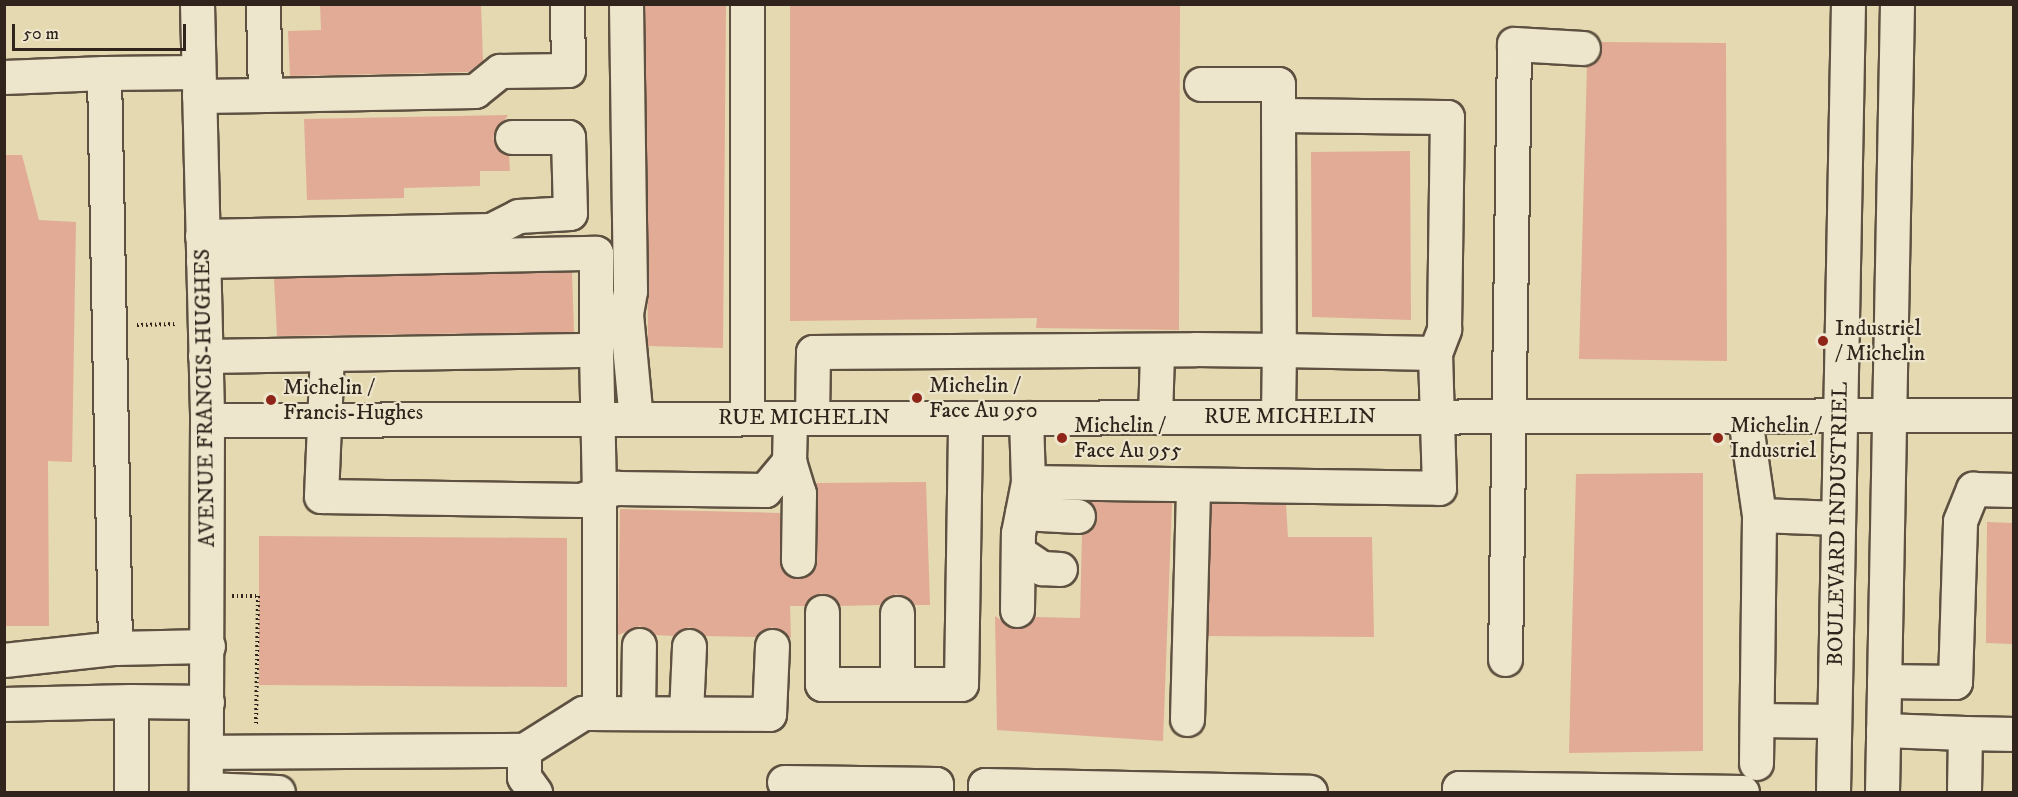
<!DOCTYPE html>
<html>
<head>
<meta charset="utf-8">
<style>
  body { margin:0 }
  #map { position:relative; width:2018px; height:797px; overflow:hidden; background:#e4d9b0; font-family:"IM FELL DW Pica",serif }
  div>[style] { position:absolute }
  .building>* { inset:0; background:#e2ab95 }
  .path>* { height:4px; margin-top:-2px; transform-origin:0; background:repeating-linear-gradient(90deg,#31241c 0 1.5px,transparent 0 4.5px) }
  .roads { filter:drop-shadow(2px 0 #5e5141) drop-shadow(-2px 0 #5e5141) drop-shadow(0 2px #5e5141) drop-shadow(0 -2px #5e5141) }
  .minor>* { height:33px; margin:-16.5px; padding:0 16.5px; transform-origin:16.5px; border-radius:16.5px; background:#ede6cc }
  .dots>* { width:16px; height:16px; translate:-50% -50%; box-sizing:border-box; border:3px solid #ede6cc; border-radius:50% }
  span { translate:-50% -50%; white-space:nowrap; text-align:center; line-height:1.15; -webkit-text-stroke:4.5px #ede6cc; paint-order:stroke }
  .poi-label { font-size:22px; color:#31241c }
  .left { translate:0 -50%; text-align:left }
  .street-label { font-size:22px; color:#31241c }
  .frame { position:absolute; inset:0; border:6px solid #31241c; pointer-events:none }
  .scale { position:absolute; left:12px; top:24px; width:174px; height:27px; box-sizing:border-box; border:3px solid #31241c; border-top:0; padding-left:8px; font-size:18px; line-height:21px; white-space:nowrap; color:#31241c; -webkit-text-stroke:4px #ede6cc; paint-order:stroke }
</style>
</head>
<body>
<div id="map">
  <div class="building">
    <i style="clip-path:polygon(320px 4px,481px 4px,483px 61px,468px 72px,290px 76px,288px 31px,321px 30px)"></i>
    <i style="clip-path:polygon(645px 4px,726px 4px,723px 348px,648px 346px)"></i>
    <i style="clip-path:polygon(790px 4px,1180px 4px,1179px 330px,1036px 328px,1037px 318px,790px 321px)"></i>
    <i style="clip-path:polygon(1600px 42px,1726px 43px,1727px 361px,1579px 359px,1587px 66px,1599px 58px)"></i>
    <i style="clip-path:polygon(508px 115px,493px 138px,509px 155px,510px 171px,480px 171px,480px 186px,404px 188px,404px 198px,307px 200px,304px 119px)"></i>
    <i style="clip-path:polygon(1410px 151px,1411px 320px,1312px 317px,1311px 152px)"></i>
    <i style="clip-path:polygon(4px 155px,22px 155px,39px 220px,76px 222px,72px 462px,48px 461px,49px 626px,4px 626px)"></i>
    <i style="clip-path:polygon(572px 272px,574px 332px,277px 336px,274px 278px)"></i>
    <i style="clip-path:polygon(1703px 473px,1703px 751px,1569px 753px,1576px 474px)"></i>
    <i style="clip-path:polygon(926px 482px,930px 605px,914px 605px,896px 594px,880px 605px,839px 606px,821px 593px,805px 606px,790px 606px,791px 638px,772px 627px,756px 637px,705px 636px,689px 627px,674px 636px,655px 635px,640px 626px,618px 635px,620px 509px,780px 513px,781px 569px,798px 579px,808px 576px,817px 561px,816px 483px)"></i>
    <i style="clip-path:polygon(1090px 502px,1172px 503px,1163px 741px,997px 730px,995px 616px,1016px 629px,1034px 617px,1080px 618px,1082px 534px,1097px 518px)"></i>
    <i style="clip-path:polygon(1211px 503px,1286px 505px,1288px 537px,1372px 537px,1374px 637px,1208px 636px)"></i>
    <i style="clip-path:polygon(1987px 522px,2013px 523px,2013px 644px,1986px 643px)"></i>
    <i style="clip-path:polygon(259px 536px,567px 538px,567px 687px,259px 685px)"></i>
  </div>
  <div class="path">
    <i style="left:137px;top:325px;width:40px;rotate:-1.4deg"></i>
    <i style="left:232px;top:596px;width:26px"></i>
    <i style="left:258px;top:596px;width:129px;rotate:90.9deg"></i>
  </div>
  <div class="roads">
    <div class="minor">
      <i style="left:197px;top:4px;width:416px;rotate:88.6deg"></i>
      <i style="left:207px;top:420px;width:372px;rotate:90.2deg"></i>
      <i style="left:626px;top:4px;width:287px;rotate:89.2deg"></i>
      <i style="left:630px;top:291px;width:23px;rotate:100deg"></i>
      <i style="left:626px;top:314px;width:105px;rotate:84.6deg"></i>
      <i style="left:198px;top:72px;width:94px;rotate:179.4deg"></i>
      <i style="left:104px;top:73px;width:575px;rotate:88.9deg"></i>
      <i style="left:115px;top:648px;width:93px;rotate:-1.2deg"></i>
      <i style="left:4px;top:77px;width:100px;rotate:-2.3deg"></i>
      <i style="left:1201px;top:84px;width:77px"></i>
      <i style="left:1278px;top:84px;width:31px;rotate:90deg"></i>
      <i style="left:265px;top:95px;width:210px;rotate:-1.1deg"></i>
      <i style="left:475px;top:91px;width:32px;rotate:-39deg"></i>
      <i style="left:500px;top:71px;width:68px;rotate:-0.8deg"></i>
      <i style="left:568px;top:70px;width:66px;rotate:-90.9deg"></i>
      <i style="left:199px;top:96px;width:66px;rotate:-0.9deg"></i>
      <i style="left:265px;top:95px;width:91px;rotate:-91.3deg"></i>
      <i style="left:202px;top:236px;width:289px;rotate:-1.2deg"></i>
      <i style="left:491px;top:230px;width:30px;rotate:-27deg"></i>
      <i style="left:518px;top:216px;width:52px;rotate:-3.3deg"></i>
      <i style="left:570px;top:213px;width:76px;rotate:-91.5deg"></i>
      <i style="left:568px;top:137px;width:56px;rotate:180deg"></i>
      <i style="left:203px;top:261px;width:393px;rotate:-1.2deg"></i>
      <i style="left:596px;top:253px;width:97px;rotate:90deg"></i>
      <i style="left:205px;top:356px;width:122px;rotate:-0.9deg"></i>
      <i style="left:327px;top:354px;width:269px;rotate:-0.9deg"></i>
      <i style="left:596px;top:350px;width:143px;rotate:88.8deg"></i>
      <i style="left:599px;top:493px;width:19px;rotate:159deg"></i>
      <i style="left:581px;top:500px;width:260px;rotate:-179.1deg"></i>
      <i style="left:321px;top:496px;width:142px;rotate:-87.6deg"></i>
      <i style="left:1155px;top:417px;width:64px;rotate:-88.2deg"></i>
      <i style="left:747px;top:418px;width:414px;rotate:-90deg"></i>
      <i style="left:812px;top:418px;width:66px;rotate:-89.1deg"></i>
      <i style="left:813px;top:352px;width:382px;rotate:-0.4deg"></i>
      <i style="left:1195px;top:349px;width:84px;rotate:0.7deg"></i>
      <i style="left:1279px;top:350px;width:156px;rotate:1.1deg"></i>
      <i style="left:1435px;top:353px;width:26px;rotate:-69deg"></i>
      <i style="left:1444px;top:329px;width:212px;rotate:-89.2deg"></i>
      <i style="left:1447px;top:117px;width:169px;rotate:-179.3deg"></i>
      <i style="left:1278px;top:115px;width:235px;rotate:89.8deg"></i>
      <i style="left:1279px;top:350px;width:67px;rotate:90.9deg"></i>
      <i style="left:1026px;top:418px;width:64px;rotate:88.2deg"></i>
      <i style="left:1028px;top:482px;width:411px;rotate:0.8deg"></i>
      <i style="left:1439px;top:488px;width:135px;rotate:-91.7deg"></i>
      <i style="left:1745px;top:418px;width:98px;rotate:81.8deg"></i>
      <i style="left:1759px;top:515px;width:79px;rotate:2.2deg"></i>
      <i style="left:207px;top:420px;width:1807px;rotate:-0.16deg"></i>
      <i style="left:789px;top:461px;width:34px;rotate:73deg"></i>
      <i style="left:799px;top:493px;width:67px;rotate:90.9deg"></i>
      <i style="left:1022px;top:513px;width:56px;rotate:3.1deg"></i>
      <i style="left:1018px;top:552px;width:29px;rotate:34deg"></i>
      <i style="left:1042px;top:568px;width:18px;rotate:3deg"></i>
      <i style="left:1017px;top:610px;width:77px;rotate:-89.3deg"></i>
      <i style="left:1018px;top:533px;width:52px;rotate:-78.9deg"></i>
      <i style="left:822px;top:612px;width:72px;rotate:90deg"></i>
      <i style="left:822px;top:684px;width:139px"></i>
      <i style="left:961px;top:684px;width:266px;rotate:-89.1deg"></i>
      <i style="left:897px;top:613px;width:70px;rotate:90deg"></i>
      <i style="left:772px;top:646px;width:68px;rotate:92.5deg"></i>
      <i style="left:769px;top:714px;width:170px;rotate:-179.7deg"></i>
      <i style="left:599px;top:713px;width:220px;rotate:-90deg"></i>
      <i style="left:599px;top:493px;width:19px;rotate:-16deg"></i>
      <i style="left:617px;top:488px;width:148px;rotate:0.8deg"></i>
      <i style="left:765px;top:490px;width:38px;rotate:-50deg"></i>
      <i style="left:789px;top:461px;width:42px;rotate:-88.6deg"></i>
      <i style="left:1505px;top:659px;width:615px;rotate:-89.16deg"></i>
      <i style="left:1514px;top:44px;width:69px;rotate:3.3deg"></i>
      <i style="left:4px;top:660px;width:112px;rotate:-6.2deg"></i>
      <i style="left:1884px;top:681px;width:71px;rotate:0.8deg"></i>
      <i style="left:1955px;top:682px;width:161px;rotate:-88.2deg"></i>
      <i style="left:1960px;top:521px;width:35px;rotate:-68deg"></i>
      <i style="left:1973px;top:489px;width:41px;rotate:1.4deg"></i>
      <i style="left:4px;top:704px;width:127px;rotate:-1.4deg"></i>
      <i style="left:638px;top:713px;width:68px;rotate:-89.2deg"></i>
      <i style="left:686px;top:713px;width:67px;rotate:-87.4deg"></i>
      <i style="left:1187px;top:719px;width:233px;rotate:-88.5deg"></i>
      <i style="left:1757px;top:720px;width:77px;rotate:0.7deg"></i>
      <i style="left:1883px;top:730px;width:82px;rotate:2.1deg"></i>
      <i style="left:1965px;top:733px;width:59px;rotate:91deg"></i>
      <i style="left:1965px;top:733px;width:49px;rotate:1.2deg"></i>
      <i style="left:524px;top:750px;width:27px;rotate:90deg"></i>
      <i style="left:524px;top:777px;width:19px;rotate:54deg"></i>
      <i style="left:206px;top:752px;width:318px;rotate:-0.4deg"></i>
      <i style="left:524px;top:750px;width:70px;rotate:-32.1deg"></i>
      <i style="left:583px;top:713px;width:16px"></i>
      <i style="left:1756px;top:763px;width:248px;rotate:-89.3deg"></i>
      <i style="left:784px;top:782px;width:152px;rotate:0.8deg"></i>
      <i style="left:936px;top:784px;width:8px;rotate:90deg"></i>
      <i style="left:206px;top:789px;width:72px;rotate:2.4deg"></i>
      <i style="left:131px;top:792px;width:91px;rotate:-90deg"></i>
      <i style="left:131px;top:701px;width:76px;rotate:0.8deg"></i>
      <i style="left:985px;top:792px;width:7px;rotate:-90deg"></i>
      <i style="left:985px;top:785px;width:325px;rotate:1.2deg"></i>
      <i style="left:1459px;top:792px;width:4px;rotate:-90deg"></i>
      <i style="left:1459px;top:788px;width:283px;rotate:0.8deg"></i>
      <i style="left:1833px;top:792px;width:788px;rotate:-88.91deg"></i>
      <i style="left:1882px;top:792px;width:788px;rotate:-88.91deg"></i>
    </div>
  </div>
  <div class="dots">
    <i style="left:1823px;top:341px;background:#8f2418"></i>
    <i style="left:917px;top:398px;background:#8f2418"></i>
    <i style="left:271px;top:400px;background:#8f2418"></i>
    <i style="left:1062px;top:438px;background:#8f2418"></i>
    <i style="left:1718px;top:438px;background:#8f2418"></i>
  </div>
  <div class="poi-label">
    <span class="left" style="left:1835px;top:341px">Industriel<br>/ Michelin</span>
    <span class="left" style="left:929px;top:398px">Michelin /<br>Face Au 950</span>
    <span class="left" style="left:283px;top:400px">Michelin /<br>Francis-Hughes</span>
    <span class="left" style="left:1074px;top:438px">Michelin /<br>Face Au 955</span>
    <span class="left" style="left:1730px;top:438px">Michelin /<br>Industriel</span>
  </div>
  <div class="street-label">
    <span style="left:205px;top:398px;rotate:-91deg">AVENUE FRANCIS-HUGHES</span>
    <span style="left:1290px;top:417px">RUE MICHELIN</span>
    <span style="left:804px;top:418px">RUE MICHELIN</span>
    <span style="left:1838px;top:524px;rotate:-89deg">BOULEVARD INDUSTRIEL</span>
  </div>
  <div class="frame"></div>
  <div class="scale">50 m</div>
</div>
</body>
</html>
